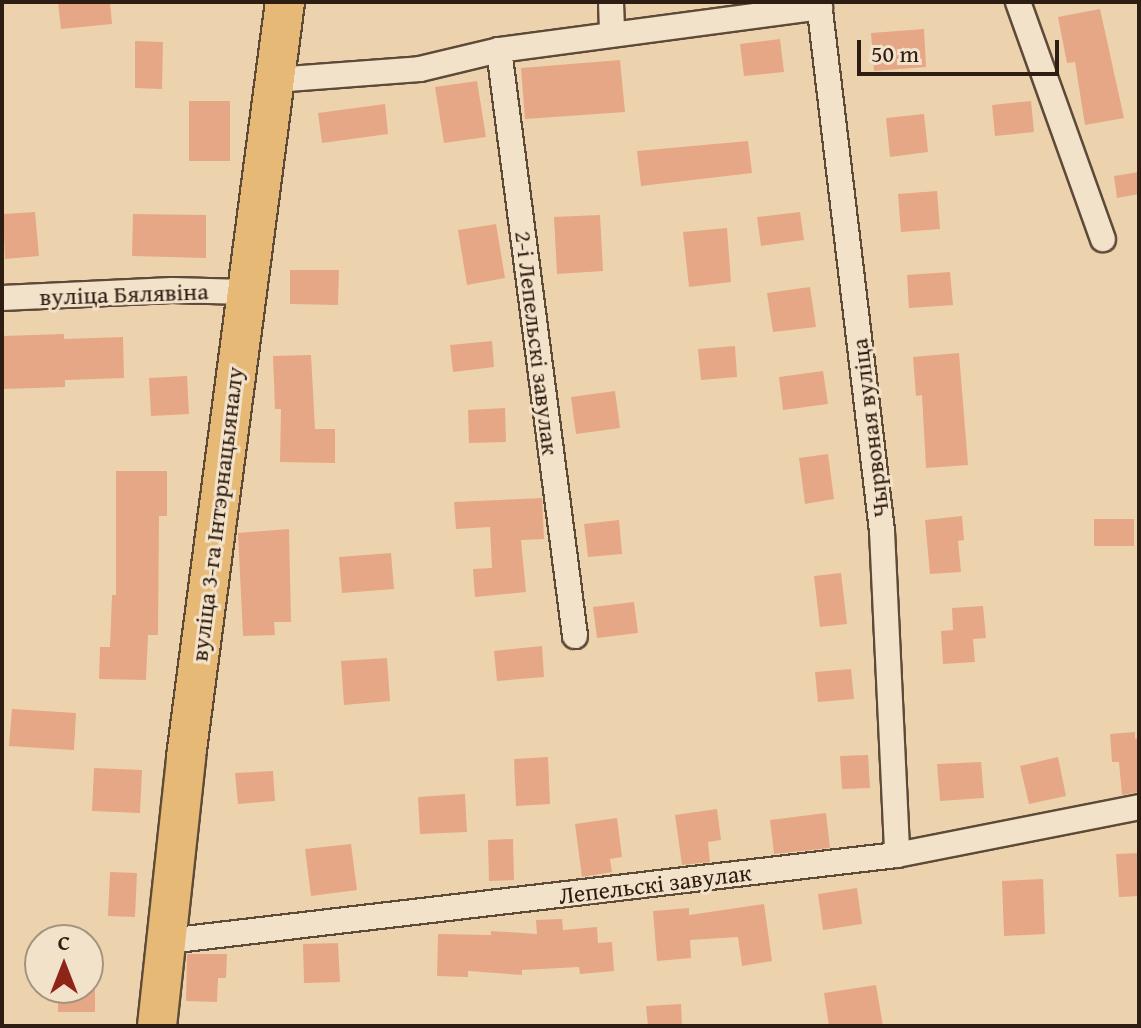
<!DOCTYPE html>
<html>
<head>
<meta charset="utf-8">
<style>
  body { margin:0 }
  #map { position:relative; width:1141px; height:1028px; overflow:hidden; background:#edd3ad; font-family:"Gentium Book Plus",serif }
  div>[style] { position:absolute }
  .building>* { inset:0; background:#e6a786 }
  .roads { filter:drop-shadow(2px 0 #5e4a39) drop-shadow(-2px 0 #5e4a39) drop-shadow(0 2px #5e4a39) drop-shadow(0 -2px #5e4a39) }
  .street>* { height:24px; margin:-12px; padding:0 12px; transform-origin:12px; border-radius:12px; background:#f3e2ca }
  .primary>* { height:38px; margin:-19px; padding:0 19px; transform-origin:19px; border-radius:19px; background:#e6ba76 }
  span { translate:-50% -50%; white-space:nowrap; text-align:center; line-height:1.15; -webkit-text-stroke:6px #f3e2ca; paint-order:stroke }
  .street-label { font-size:24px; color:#2e1d12 }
  .frame { position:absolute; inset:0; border:4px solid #2e1d12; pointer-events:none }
  .north { position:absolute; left:24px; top:924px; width:80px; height:80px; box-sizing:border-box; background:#f3e2ca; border:2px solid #a49380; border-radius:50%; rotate:0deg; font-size:22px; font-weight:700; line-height:32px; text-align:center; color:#2e1d12 }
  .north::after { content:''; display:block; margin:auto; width:28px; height:36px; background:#8f2418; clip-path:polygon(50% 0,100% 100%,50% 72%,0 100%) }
  .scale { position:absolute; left:857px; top:40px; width:202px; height:36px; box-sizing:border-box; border:4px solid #2e1d12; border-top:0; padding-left:10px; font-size:24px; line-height:28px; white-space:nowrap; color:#2e1d12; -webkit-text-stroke:6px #f3e2ca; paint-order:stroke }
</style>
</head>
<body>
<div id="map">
  <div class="building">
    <i style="clip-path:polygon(58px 2px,110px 2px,112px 24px,61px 29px)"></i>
    <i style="clip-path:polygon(1100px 9px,1124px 118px,1085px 125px,1075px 62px,1067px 63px,1058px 17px)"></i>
    <i style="clip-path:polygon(924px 29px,926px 67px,874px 71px,871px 33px)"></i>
    <i style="clip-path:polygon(780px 39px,784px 72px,744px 76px,740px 44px)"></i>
    <i style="clip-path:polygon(135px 41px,163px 42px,162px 89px,135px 88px)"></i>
    <i style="clip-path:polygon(620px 60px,625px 112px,525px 119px,521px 68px)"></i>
    <i style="clip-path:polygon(477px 81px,486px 137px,444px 143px,435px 87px)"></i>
    <i style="clip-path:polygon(189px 101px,230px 101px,230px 161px,189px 161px)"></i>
    <i style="clip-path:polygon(1031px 101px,1034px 132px,995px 136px,992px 105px)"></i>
    <i style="clip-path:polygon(385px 104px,388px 134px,322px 143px,318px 113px)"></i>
    <i style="clip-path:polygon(924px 114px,928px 152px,890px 157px,886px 118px)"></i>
    <i style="clip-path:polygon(748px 141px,752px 173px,641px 186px,637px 151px)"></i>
    <i style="clip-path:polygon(1139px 172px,1139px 194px,1117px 198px,1114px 176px)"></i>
    <i style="clip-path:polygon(937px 191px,940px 229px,901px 232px,898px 194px)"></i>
    <i style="clip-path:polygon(35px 212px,39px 256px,5px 259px,3px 214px)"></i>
    <i style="clip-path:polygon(800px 212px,804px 240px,761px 246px,757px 217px)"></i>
    <i style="clip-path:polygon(133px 214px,206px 215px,206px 258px,132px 256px)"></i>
    <i style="clip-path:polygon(600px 215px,603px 271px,557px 274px,554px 217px)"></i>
    <i style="clip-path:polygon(496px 224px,505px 278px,467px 285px,458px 230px)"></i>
    <i style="clip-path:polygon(727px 228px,731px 282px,689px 287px,683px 232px)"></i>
    <i style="clip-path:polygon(290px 270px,339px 270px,338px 305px,290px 304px)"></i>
    <i style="clip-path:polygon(950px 272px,953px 305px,909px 308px,907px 275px)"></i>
    <i style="clip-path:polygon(810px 287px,816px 327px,773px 332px,767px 293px)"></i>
    <i style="clip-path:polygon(64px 334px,64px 339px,123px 337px,124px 378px,65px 380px,65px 387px,2px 389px,2px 336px)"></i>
    <i style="clip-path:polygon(492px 341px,494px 367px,453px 372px,450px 345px)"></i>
    <i style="clip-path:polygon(735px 346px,737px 377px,701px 380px,698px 349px)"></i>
    <i style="clip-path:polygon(959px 353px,968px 465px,926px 468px,922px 395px,916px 396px,913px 357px)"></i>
    <i style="clip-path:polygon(311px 355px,315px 429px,335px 429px,335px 463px,280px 462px,281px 409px,275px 409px,273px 356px)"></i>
    <i style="clip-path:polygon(823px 371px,828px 404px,783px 410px,779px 377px)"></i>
    <i style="clip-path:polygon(187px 376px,189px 414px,151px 416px,149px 378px)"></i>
    <i style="clip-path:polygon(615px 391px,620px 428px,576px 434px,571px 397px)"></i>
    <i style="clip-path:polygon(505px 408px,506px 442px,469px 443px,468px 410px)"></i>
    <i style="clip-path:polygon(828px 454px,834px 499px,805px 504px,799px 458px)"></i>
    <i style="clip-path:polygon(116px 471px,167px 471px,167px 516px,159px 516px,158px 635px,148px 635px,146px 680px,99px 679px,100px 647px,110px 647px,112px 595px,116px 595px)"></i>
    <i style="clip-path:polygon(542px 498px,544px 539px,521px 540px,526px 592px,475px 597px,473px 569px,492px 568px,490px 527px,456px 529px,454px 502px)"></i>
    <i style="clip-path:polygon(962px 516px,964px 540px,958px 541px,961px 572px,930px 574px,925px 520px)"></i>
    <i style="clip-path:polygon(1094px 519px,1134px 519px,1134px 546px,1094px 546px)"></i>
    <i style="clip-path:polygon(619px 520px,622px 554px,588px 557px,584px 524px)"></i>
    <i style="clip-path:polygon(289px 529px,291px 622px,274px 622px,275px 635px,243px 636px,238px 533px)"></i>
    <i style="clip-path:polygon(391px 553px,394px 589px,342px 593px,339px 557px)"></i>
    <i style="clip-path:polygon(841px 573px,847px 624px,820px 627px,814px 576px)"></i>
    <i style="clip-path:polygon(634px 602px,638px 633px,597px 638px,593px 607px)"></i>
    <i style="clip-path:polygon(983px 606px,986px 638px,973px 639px,975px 662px,943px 664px,941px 631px,953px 630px,952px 608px)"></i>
    <i style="clip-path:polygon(542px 646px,544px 677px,497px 681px,494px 651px)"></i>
    <i style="clip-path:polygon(387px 658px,390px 701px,344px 705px,341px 661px)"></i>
    <i style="clip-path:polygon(851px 669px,854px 699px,818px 702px,815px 672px)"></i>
    <i style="clip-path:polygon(12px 709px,76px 713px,74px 750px,9px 746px)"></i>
    <i style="clip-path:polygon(1135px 732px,1135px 739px,1139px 738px,1139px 792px,1122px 795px,1119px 762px,1112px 762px,1110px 734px)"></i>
    <i style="clip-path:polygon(868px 755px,870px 788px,842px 789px,840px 756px)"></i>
    <i style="clip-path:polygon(548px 757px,550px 804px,516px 806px,514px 759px)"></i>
    <i style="clip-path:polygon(1058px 757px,1066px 796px,1029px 804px,1020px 766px)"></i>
    <i style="clip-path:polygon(981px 762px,984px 798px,940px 801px,937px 764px)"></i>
    <i style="clip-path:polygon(94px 768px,142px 770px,140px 813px,92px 811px)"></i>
    <i style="clip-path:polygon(273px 771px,275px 801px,238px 804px,235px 773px)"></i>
    <i style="clip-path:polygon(465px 794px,467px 832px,420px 834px,418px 797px)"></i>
    <i style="clip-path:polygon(717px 809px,721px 840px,708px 842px,710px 862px,682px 865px,675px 815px)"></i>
    <i style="clip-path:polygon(826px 813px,830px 848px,774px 854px,770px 820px)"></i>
    <i style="clip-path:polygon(617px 818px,622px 857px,610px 859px,612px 872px,582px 877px,575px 824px)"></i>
    <i style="clip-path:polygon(513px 839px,514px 880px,489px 881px,488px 840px)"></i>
    <i style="clip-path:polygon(351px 844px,357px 890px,311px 896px,305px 849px)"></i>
    <i style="clip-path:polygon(1139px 853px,1139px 896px,1119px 897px,1116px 854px)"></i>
    <i style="clip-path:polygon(110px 872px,137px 873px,135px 917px,108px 916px)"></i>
    <i style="clip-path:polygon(1043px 879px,1045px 934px,1004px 936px,1002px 881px)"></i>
    <i style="clip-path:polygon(857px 888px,862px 924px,823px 930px,818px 894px)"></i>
    <i style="clip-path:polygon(764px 904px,772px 961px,742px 966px,738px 937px,690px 940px,691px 958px,657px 961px,653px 911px,689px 908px,689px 915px)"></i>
    <i style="clip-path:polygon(562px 919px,563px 930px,597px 927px,598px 943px,612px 942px,614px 971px,580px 974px,579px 967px,522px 970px,522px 975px,468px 971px,468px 977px,437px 976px,438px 934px,491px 935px,491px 931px,537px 934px,536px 920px)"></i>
    <i style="clip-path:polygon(338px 943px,340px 982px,304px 983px,303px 944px)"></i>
    <i style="clip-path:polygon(187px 954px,227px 954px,226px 978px,218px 978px,217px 1002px,186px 1001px)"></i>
    <i style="clip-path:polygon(876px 985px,883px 1026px,829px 1026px,824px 993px)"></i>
    <i style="clip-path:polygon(58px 988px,95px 988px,95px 1012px,58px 1012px)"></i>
    <i style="clip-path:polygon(681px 1004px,682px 1026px,648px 1026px,646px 1006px)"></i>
  </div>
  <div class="roads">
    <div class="street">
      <i style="left:611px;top:2px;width:32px;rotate:88deg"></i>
      <i style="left:819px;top:2px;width:533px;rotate:83.21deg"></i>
      <i style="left:882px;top:531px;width:324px;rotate:87.3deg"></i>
      <i style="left:1018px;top:2px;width:252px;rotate:70.3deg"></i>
      <i style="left:499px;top:50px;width:591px;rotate:82.61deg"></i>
      <i style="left:275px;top:80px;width:145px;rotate:-4.3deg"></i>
      <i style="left:420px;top:69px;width:81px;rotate:-13.5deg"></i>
      <i style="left:499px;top:50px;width:324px;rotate:-7.6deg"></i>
      <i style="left:2px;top:298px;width:170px;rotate:-2.7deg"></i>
      <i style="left:172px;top:290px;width:74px;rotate:1.5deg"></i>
      <i style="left:168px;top:941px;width:734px;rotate:-6.73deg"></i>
      <i style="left:897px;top:855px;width:247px;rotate:-11.2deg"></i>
    </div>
    <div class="primary">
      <i style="left:157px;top:1026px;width:271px;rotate:-83.8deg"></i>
      <i style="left:186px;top:757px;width:761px;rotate:-82.53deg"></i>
    </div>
  </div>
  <div class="street-label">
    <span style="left:124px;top:294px;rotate:-2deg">вуліца Бялявіна</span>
    <span style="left:537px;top:343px;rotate:83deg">2-і Лепельскі завулак</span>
    <span style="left:870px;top:428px;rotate:-97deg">Чырвоная вуліца</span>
    <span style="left:217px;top:514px;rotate:-83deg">вуліца 3-га Інтэрнацыяналу</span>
    <span style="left:655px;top:884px;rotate:-7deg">Лепельскі завулак</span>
  </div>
  <div class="frame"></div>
  <div class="north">С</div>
  <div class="scale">50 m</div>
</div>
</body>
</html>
